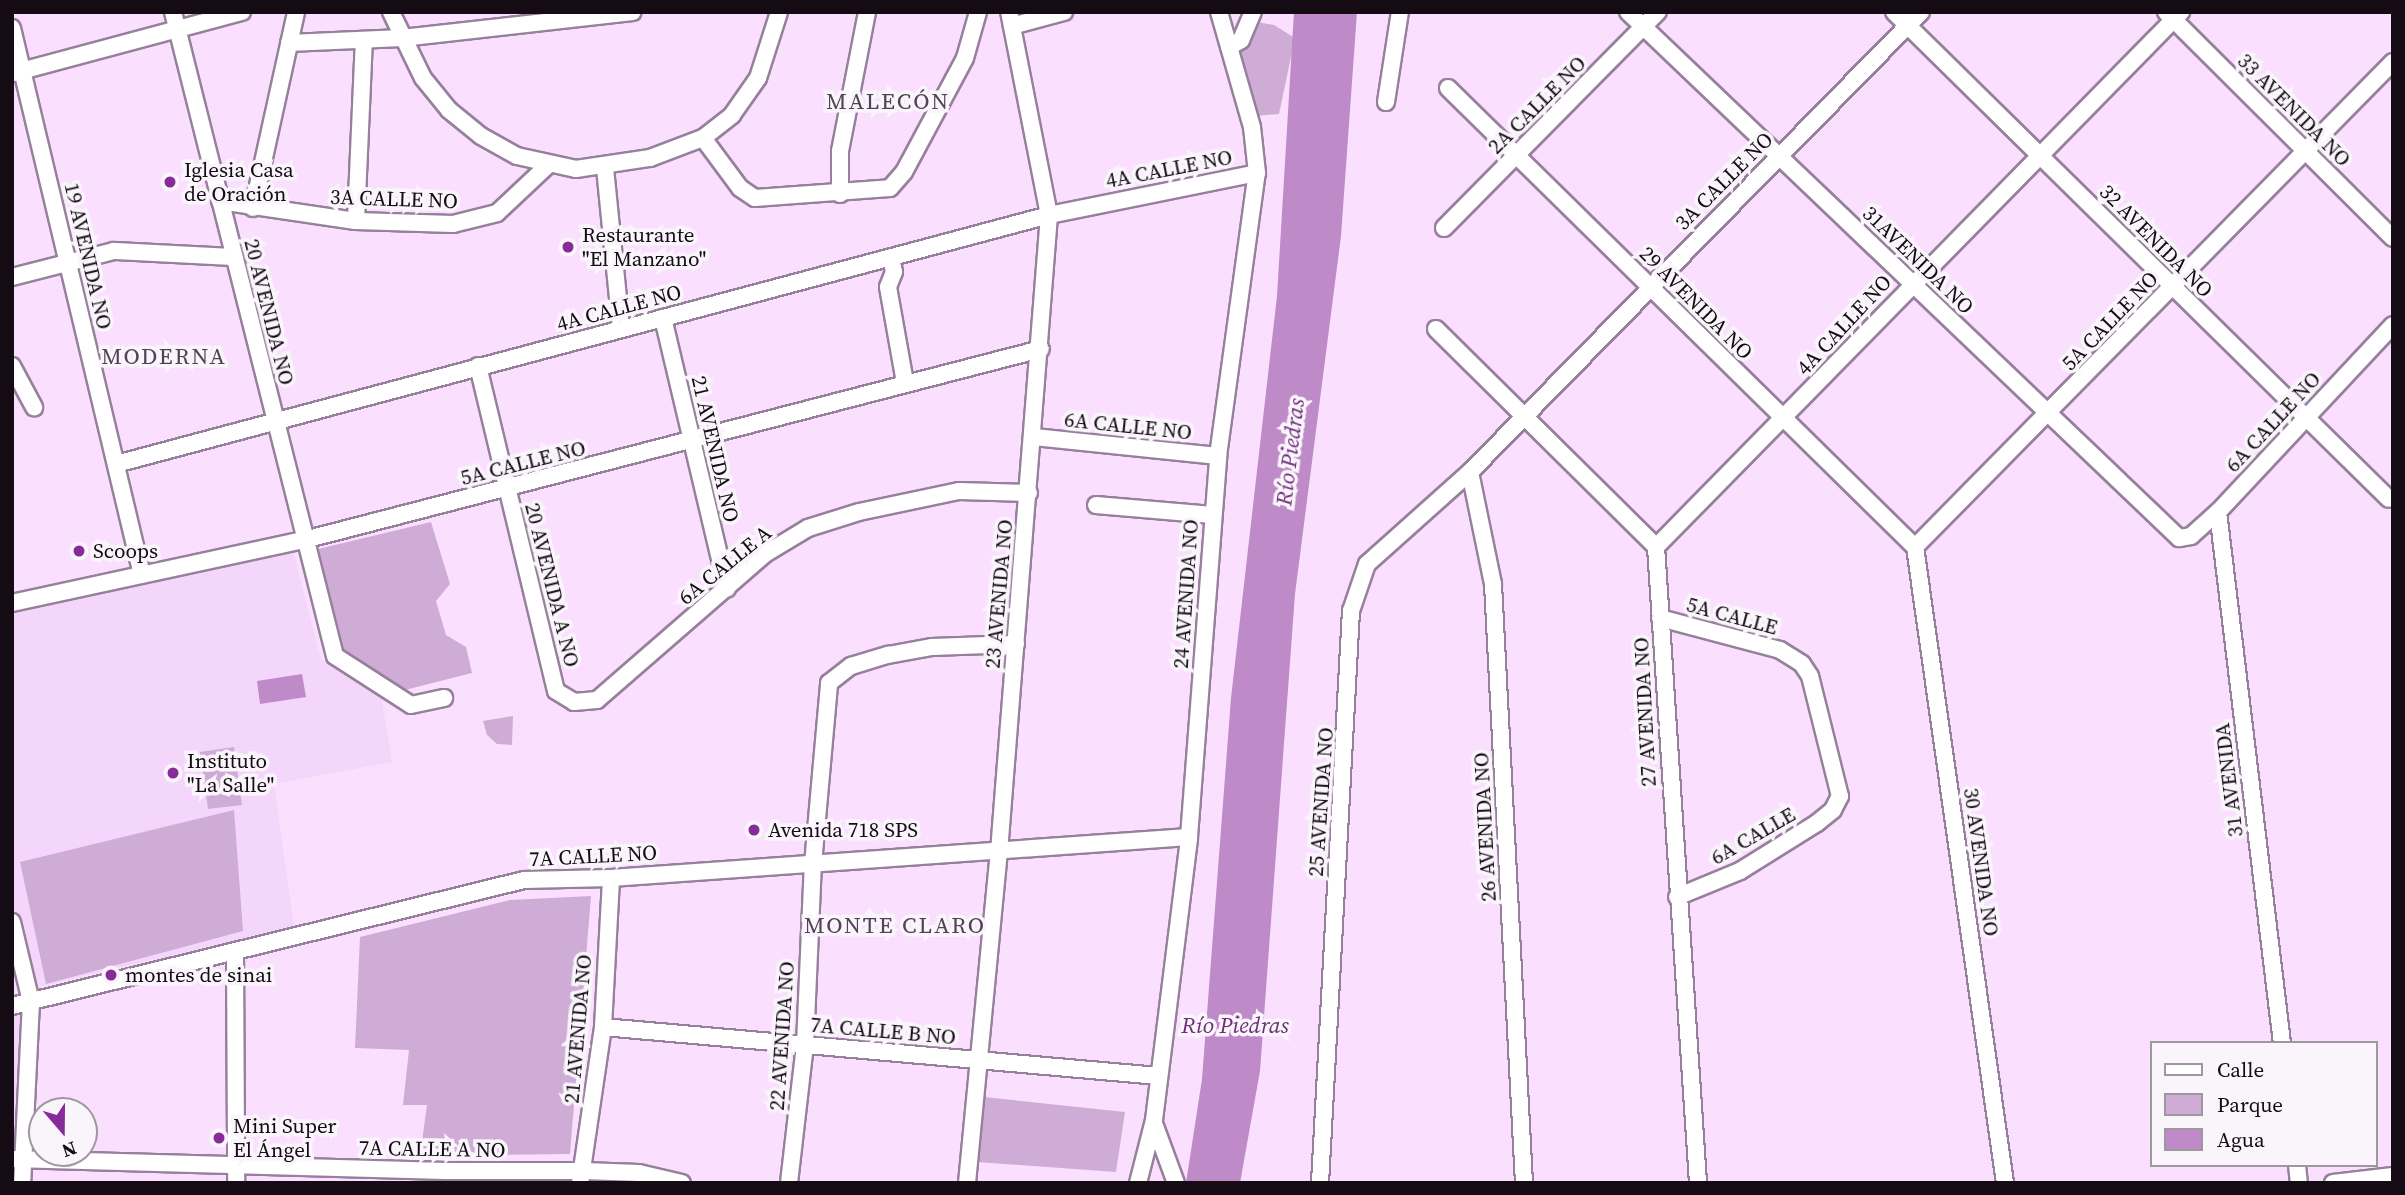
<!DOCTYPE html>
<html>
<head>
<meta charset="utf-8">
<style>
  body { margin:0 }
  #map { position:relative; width:2405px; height:1195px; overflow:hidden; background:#fae0fe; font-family:"Source Serif 4",serif }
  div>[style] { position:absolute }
  .built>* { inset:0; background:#f5d6fb }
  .green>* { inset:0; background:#cfacd6 }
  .water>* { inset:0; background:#be8ac8 }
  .roads { filter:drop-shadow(2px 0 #97809c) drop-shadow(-2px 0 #97809c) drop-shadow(0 2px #97809c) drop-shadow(0 -2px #97809c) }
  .minor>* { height:16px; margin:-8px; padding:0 8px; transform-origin:8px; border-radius:8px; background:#fff }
  .dots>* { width:19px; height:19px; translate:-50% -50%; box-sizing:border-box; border:4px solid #faf5fb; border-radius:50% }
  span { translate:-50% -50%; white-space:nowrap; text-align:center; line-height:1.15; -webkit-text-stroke:7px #faf5fb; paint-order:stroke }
  .street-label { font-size:21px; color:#140b15 }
  .poi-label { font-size:21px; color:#140b15 }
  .left { translate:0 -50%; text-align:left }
  .neighbourhood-label { font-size:23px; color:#554059; letter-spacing:2px }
  .water-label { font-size:23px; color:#6d2e79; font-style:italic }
  .frame { position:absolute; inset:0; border:14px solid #140b15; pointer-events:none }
  .legend { position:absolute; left:2150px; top:1041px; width:228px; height:126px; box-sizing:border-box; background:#faf5fb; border:2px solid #9e979f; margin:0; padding:9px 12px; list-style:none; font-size:21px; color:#140b15 }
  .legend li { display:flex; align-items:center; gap:14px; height:35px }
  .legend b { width:35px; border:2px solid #9e979f }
  .north { position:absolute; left:28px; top:1097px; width:70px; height:70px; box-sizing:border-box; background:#faf5fb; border:2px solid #9e979f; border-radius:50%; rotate:160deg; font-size:19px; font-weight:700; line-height:28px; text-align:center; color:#140b15 }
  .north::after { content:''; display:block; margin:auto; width:24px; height:32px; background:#862b97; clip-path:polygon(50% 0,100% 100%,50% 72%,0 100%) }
</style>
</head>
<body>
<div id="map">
  <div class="built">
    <i style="clip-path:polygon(293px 551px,321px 659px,381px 694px,392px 762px,274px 784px,294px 926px,31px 989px,12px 902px,12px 611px)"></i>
    <i style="clip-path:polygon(23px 1014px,19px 1145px,12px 1146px,12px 1017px)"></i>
  </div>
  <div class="green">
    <i style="clip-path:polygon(1252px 21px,1274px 25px,1295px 38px,1279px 114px,1256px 116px,1237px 47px)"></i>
    <i style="clip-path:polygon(431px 522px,450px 584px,436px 601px,446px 635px,466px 647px,472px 673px,397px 692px,339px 647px,314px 550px)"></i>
    <i style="clip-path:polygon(513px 716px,512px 745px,497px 744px,487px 735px,483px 721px)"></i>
    <i style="clip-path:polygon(234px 747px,242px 805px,208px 809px,200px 752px)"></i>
    <i style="clip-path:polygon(234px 810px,243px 931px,46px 984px,20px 862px)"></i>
    <i style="clip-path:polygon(591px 896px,570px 1154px,420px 1156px,427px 1105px,403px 1105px,409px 1050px,355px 1048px,360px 937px,510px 900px)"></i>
    <i style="clip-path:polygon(984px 1097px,1125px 1112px,1116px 1172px,977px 1162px)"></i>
  </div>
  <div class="water">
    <i style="clip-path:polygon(1294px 12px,1357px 12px,1341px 236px,1295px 594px,1260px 1071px,1240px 1183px,1186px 1183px,1202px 1079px,1231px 698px,1277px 296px)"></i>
    <i style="clip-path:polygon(302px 674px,306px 697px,260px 704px,257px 681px)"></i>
  </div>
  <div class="roads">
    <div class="minor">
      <i style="left:173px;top:12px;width:664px;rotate:75.88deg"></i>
      <i style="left:335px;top:656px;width:90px;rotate:32.8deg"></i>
      <i style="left:411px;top:705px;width:34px;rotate:-12deg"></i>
      <i style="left:391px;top:12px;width:73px;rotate:64.1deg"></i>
      <i style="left:423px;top:78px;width:41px;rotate:50.9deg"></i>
      <i style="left:449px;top:110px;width:41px;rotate:39.1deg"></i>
      <i style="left:481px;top:136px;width:41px;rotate:29.1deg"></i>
      <i style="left:517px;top:156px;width:60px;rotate:12.4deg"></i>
      <i style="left:576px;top:169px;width:75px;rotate:-8.5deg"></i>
      <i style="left:650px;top:158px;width:57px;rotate:-20.7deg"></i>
      <i style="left:703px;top:138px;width:37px;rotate:-38deg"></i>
      <i style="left:732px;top:115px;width:45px;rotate:-54.9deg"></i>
      <i style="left:758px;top:78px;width:69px;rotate:-72.3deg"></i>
      <i style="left:1628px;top:12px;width:762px;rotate:43.67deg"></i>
      <i style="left:2179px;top:538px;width:12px;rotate:-9deg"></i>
      <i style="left:2191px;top:536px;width:36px;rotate:-42deg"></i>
      <i style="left:2218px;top:512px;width:256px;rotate:-46.9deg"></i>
      <i style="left:1894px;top:12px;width:694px;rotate:44.53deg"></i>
      <i style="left:2166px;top:12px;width:320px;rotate:44.9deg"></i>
      <i style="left:1012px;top:26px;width:54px;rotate:-15.1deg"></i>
      <i style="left:12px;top:28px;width:562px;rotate:76.63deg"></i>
      <i style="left:289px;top:43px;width:113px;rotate:-2.5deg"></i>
      <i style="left:402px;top:38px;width:232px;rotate:-6.4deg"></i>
      <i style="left:1229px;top:47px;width:14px;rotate:-30deg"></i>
      <i style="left:1241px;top:40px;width:30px;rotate:-67deg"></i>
      <i style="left:14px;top:73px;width:236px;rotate:-15deg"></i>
      <i style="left:1448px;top:88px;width:655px;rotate:44.51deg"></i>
      <i style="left:1386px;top:102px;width:91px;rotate:-81.2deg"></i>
      <i style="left:703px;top:138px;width:62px;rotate:53.5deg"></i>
      <i style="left:740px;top:188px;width:18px;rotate:34deg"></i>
      <i style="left:755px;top:198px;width:135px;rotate:-4.2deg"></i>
      <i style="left:890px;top:188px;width:21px;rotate:-49deg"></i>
      <i style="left:904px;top:172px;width:129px;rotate:-61.8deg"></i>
      <i style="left:965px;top:58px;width:48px;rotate:-74.2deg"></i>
      <i style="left:605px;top:168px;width:161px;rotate:84.3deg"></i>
      <i style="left:840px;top:194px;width:43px;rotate:-90deg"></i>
      <i style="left:840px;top:151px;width:142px;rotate:-79deg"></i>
      <i style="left:220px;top:201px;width:137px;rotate:8.4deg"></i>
      <i style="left:356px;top:221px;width:97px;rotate:1.8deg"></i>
      <i style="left:453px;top:224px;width:45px;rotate:-14deg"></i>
      <i style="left:497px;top:213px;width:69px;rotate:-43.2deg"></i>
      <i style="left:253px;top:208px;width:201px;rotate:-77.6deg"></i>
      <i style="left:356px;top:221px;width:180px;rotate:-87.5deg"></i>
      <i style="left:1444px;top:228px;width:304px;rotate:-45.3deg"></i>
      <i style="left:891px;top:257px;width:15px;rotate:79deg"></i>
      <i style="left:894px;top:272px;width:16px;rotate:112deg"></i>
      <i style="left:888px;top:287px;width:97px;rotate:79.9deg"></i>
      <i style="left:12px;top:277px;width:105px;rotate:-14.3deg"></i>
      <i style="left:114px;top:251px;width:120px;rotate:2.9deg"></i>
      <i style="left:663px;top:318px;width:278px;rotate:76.7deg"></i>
      <i style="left:1436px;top:329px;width:310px;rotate:44.7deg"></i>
      <i style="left:1656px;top:547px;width:637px;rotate:86.22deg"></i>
      <i style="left:12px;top:366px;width:47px;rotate:61.8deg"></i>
      <i style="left:478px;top:366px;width:334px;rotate:76.5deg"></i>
      <i style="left:556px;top:691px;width:21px;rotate:31deg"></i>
      <i style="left:574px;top:702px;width:23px;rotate:-5deg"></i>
      <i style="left:597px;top:700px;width:223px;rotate:-41deg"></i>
      <i style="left:765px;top:554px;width:50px;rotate:-31.2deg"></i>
      <i style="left:808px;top:528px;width:53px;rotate:-17.4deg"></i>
      <i style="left:859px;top:512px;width:102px;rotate:-11.9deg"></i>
      <i style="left:959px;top:491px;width:70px;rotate:1.6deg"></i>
      <i style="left:1034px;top:437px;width:185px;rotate:5.9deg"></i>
      <i style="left:116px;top:464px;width:966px;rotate:-14.94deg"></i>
      <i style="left:1049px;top:215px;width:212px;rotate:-11.4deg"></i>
      <i style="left:1470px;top:472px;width:114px;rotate:78.4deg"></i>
      <i style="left:1493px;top:584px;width:600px;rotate:87.04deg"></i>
      <i style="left:1096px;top:505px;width:117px;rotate:4.9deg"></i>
      <i style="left:2218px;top:512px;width:535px;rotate:83.13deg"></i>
      <i style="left:1656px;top:547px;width:750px;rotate:-45.54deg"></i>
      <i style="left:1915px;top:547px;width:681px;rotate:-45.42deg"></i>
      <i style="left:1915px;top:547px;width:642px;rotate:81.95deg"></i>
      <i style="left:12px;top:603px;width:299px;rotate:-12.2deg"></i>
      <i style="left:304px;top:540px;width:761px;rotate:-14.53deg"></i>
      <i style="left:1660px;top:618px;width:124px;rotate:14.9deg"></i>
      <i style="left:1780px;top:650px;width:26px;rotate:32deg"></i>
      <i style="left:1802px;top:664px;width:14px;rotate:56deg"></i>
      <i style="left:1810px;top:676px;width:124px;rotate:76deg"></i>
      <i style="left:1840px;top:796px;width:16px;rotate:117deg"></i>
      <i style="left:1833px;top:810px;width:21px;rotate:141deg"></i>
      <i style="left:1817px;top:823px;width:91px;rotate:148.1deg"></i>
      <i style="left:1740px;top:871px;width:68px;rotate:157.6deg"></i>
      <i style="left:12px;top:922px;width:82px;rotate:76.6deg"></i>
      <i style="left:31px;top:1002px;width:181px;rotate:92.8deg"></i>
      <i style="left:235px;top:954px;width:229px;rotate:89.7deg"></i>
      <i style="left:12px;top:1006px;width:527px;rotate:-13.83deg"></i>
      <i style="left:524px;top:880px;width:87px;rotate:-1.3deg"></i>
      <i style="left:611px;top:878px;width:579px;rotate:-4.06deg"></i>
      <i style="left:603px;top:1027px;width:558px;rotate:5.04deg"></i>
      <i style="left:1155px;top:1126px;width:61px;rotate:69.8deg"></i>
      <i style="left:12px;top:1159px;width:434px;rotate:1.6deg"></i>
      <i style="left:446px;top:1171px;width:138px"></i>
      <i style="left:584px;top:1171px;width:55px;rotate:2.1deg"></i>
      <i style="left:639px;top:1173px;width:44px;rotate:13.1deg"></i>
      <i style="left:2297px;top:1165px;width:18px;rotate:84deg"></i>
      <i style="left:580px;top:1183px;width:158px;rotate:-81.6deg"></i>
      <i style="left:603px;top:1027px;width:149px;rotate:-86.9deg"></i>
      <i style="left:789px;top:1183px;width:139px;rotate:-83.4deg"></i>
      <i style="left:805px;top:1045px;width:181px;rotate:-87.5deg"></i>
      <i style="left:813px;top:864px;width:182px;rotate:-84.9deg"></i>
      <i style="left:829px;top:683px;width:28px;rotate:-38deg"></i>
      <i style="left:851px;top:666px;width:39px;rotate:-17deg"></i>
      <i style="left:888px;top:655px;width:45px;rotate:-10.3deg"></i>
      <i style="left:932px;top:647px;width:84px;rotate:-2deg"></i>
      <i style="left:967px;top:1183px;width:333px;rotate:-84.5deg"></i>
      <i style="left:999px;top:852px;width:639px;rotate:-85.51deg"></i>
      <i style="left:1049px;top:215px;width:207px;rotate:-101.1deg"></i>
      <i style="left:1138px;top:1183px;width:65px;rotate:-75.7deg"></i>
      <i style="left:1154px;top:1120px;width:285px;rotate:-82.9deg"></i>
      <i style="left:1189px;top:837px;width:382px;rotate:-85.6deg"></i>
      <i style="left:1218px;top:456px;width:286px;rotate:-82.2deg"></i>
      <i style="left:1257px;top:173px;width:46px;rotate:-96.2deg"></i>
      <i style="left:1252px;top:127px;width:120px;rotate:-106deg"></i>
      <i style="left:1320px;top:1183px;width:573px;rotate:-86.9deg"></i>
      <i style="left:1351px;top:611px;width:50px;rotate:-71.2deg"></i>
      <i style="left:1367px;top:564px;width:138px;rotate:-41.8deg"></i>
      <i style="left:1470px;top:472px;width:644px;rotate:-45.57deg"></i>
      <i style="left:2333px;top:1183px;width:60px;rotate:-6.7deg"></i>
    </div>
  </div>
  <div class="dots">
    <i style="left:170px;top:182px;background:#862b97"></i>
    <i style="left:568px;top:247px;background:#862b97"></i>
    <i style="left:79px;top:551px;background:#862b97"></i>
    <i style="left:173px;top:773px;background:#862b97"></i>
    <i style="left:754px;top:830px;background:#862b97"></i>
    <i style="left:111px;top:975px;background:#862b97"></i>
    <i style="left:219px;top:1138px;background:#862b97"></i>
  </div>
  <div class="street-label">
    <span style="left:1537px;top:105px;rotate:-45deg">2A CALLE NO</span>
    <span style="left:2294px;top:110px;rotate:45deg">33 AVENIDA NO</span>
    <span style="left:1169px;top:169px;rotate:-11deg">4A CALLE NO</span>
    <span style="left:1724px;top:181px;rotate:-45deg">3A CALLE NO</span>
    <span style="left:394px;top:199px;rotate:2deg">3A CALLE NO</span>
    <span style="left:2156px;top:241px;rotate:45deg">32 AVENIDA NO</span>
    <span style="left:88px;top:256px;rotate:77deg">19 AVENIDA NO</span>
    <span style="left:1918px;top:260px;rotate:44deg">31AVENIDA NO</span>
    <span style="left:1696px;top:303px;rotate:45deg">29 AVENIDA NO</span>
    <span style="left:619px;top:308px;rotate:-15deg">4A CALLE NO</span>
    <span style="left:269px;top:312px;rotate:76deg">20 AVENIDA NO</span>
    <span style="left:2110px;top:321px;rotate:-46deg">5A CALLE NO</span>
    <span style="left:1844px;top:325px;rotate:-47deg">4A CALLE NO</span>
    <span style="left:2273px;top:422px;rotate:-47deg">6A CALLE NO</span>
    <span style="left:1128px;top:426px;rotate:6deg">6A CALLE NO</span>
    <span style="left:715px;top:449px;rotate:77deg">21 AVENIDA NO</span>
    <span style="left:523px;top:463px;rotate:-14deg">5A CALLE NO</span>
    <span style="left:725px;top:565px;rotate:-39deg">6A CALLE A</span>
    <span style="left:552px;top:585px;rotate:76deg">20 AVENIDA A NO</span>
    <span style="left:999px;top:594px;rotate:-85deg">23 AVENIDA NO</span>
    <span style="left:1186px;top:594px;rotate:-86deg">24 AVENIDA NO</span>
    <span style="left:1732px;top:616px;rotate:15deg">5A CALLE</span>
    <span style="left:1645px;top:712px;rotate:-93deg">27 AVENIDA NO</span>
    <span style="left:2229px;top:780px;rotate:-97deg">31 AVENIDA</span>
    <span style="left:1321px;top:802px;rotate:-86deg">25 AVENIDA NO</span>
    <span style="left:1485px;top:827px;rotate:-93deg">26 AVENIDA NO</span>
    <span style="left:1753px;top:836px;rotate:-30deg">6A CALLE</span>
    <span style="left:593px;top:856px;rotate:-3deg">7A CALLE NO</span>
    <span style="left:1981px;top:862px;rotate:82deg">30 AVENIDA NO</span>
    <span style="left:578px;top:1029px;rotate:-85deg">21 AVENIDA NO</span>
    <span style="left:883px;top:1031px;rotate:5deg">7A CALLE B NO</span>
    <span style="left:782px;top:1036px;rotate:-86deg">22 AVENIDA NO</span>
    <span style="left:432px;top:1149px;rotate:1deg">7A CALLE A NO</span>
  </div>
  <div class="poi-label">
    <span class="left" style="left:184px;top:182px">Iglesia Casa<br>de Oración</span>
    <span class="left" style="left:582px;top:247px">Restaurante<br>"El Manzano"</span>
    <span class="left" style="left:93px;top:551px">Scoops</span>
    <span class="left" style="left:187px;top:773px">Instituto<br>"La Salle"</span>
    <span class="left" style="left:768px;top:830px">Avenida 718 SPS</span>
    <span class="left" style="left:125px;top:975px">montes de sinai</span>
    <span class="left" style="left:233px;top:1138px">Mini Super<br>El Ángel</span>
  </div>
  <div class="neighbourhood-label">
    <span style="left:888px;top:101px">MALECÓN</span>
    <span style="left:164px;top:356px">MODERNA</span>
    <span style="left:895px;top:925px">MONTE CLARO</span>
  </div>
  <div class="water-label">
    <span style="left:1290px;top:452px;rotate:-83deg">Río Piedras</span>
    <span style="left:1235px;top:1025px">Río Piedras</span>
  </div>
  <div class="frame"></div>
  <ul class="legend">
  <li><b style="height:9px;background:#fff"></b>Calle</li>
  <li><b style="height:19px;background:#cfacd6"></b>Parque</li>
  <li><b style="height:19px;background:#be8ac8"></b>Agua</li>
  </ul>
  <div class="north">N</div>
</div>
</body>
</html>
